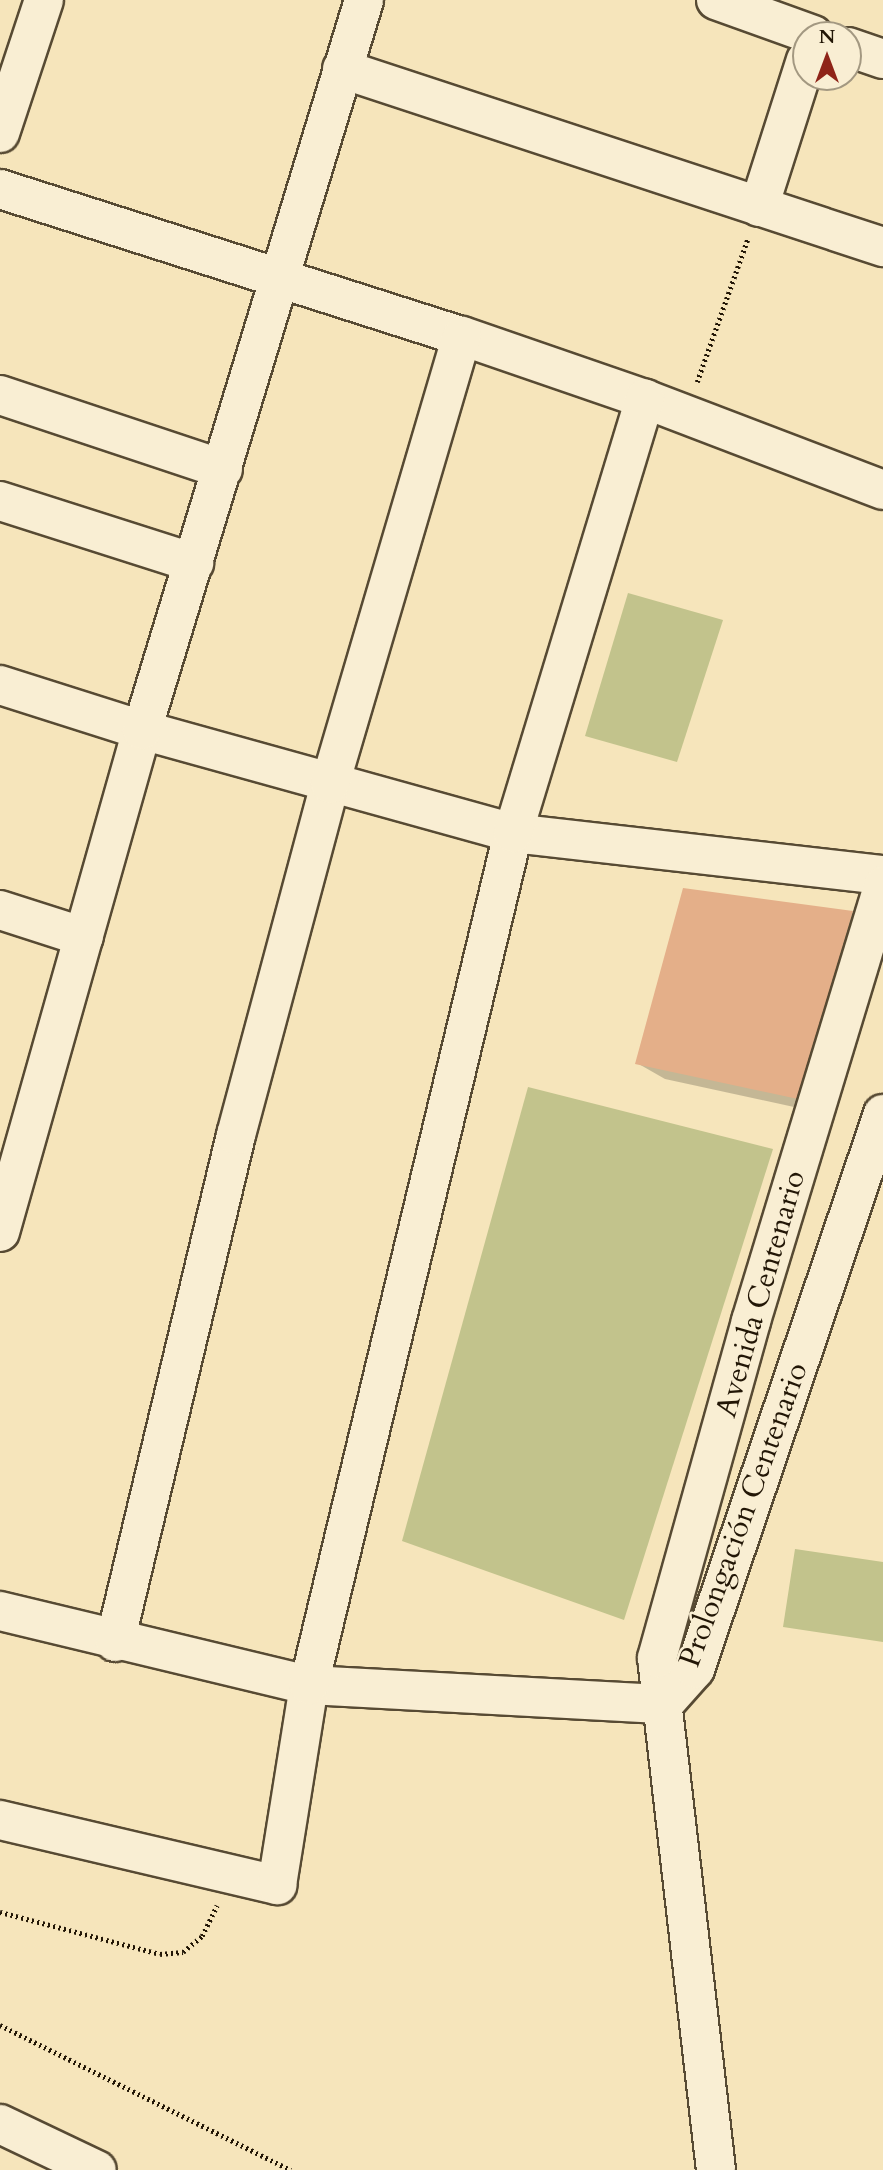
<!DOCTYPE html>
<html>
<head>
<meta charset="utf-8">
<style>
  body { margin:0 }
  #map { position:relative; width:883px; height:2170px; overflow:hidden; background:#f6e5bb; font-family:Cardo,serif }
  div>[style] { position:absolute }
  .green>* { inset:0; background:#c2c38c }
  .shadow>* { inset:0; background:#0003 }
  .building>* { inset:0; background:#e4af89 }
  .path>* { height:4.5px; margin-top:-2.25px; transform-origin:0; background:repeating-linear-gradient(90deg,#221606 0 2px,transparent 0 5.5px) }
  .roads { filter:drop-shadow(2px 0 #574a33) drop-shadow(-2px 0 #574a33) drop-shadow(0 2px #574a33) drop-shadow(0 -2px #574a33) }
  .minor>* { height:38px; margin:-19px; padding:0 19px; transform-origin:19px; border-radius:19px; background:#f9eed3 }
  span { translate:-50% -50%; white-space:nowrap; text-align:center; line-height:1.15; -webkit-text-stroke:5px #f9eed3; paint-order:stroke }
  .street-label { font-size:30px; color:#221606 }
  .north { position:absolute; left:792px; top:21px; width:70px; height:70px; box-sizing:border-box; background:#f9eed3; border:2px solid #a39881; border-radius:50%; rotate:0deg; font-size:19px; font-weight:700; line-height:28px; text-align:center; color:#221606 }
  .north::after { content:''; display:block; margin:auto; width:24px; height:32px; background:#8f2418; clip-path:polygon(50% 0,100% 100%,50% 72%,0 100%) }
</style>
</head>
<body>
<div id="map">
  <div class="green">
    <i style="clip-path:polygon(628px 593px,723px 620px,677px 762px,585px 736px)"></i>
    <i style="clip-path:polygon(528px 1087px,773px 1149px,624px 1620px,402px 1541px)"></i>
    <i style="clip-path:polygon(795px 1549px,883px 1562px,883px 1642px,783px 1627px)"></i>
  </div>
  <div class="shadow">
    <i style="clip-path:polygon(852px 913px,880px 929px,826px 1114px,665px 1079px,637px 1063px)"></i>
  </div>
  <div class="building">
    <i style="clip-path:polygon(683px 888px,853px 911px,798px 1099px,635px 1064px)"></i>
  </div>
  <div class="path">
    <i style="left:697px;top:382px;width:153px;rotate:-70.5deg"></i>
    <i style="left:0;top:1912px;width:165px;rotate:14.7deg"></i>
    <i style="left:160px;top:1954px;width:23px;rotate:-5deg"></i>
    <i style="left:183px;top:1952px;width:25px;rotate:-40deg"></i>
    <i style="left:202px;top:1936px;width:34px;rotate:-64deg"></i>
    <i style="left:0;top:2025px;width:325px;rotate:26.5deg"></i>
  </div>
  <div class="roads">
    <div class="minor">
      <i style="left:716px;top:0;width:103px;rotate:19.8deg"></i>
      <i style="left:848px;top:47px;width:37px;rotate:19deg"></i>
      <i style="left:342px;top:69px;width:570px;rotate:18.21deg"></i>
      <i style="left:0;top:133px;width:140px;rotate:-71.7deg"></i>
      <i style="left:0;top:189px;width:485px;rotate:17.7deg"></i>
      <i style="left:462px;top:336px;width:194px;rotate:19deg"></i>
      <i style="left:645px;top:399px;width:255px;rotate:20.9deg"></i>
      <i style="left:759px;top:207px;width:154px;rotate:-72.3deg"></i>
      <i style="left:0;top:395px;width:235px;rotate:18.4deg"></i>
      <i style="left:0;top:501px;width:204px;rotate:17.7deg"></i>
      <i style="left:0;top:685px;width:149px;rotate:17.6deg"></i>
      <i style="left:142px;top:730px;width:385px;rotate:15.5deg"></i>
      <i style="left:513px;top:833px;width:372px;rotate:6.5deg"></i>
      <i style="left:0;top:910px;width:88px;rotate:17.8deg"></i>
      <i style="left:0;top:1232px;width:522px;rotate:-74.21deg"></i>
      <i style="left:142px;top:730px;width:763px;rotate:-73.08deg"></i>
      <i style="left:0;top:1611px;width:318px;rotate:13.5deg"></i>
      <i style="left:309px;top:1685px;width:356px;rotate:3.1deg"></i>
      <i style="left:115px;top:1642px;width:521px;rotate:-76.58deg"></i>
      <i style="left:236px;top:1135px;width:363px;rotate:-75deg"></i>
      <i style="left:330px;top:784px;width:467px;rotate:-73.6deg"></i>
      <i style="left:664px;top:1704px;width:47px;rotate:-48.5deg"></i>
      <i style="left:695px;top:1669px;width:586px;rotate:-71.29deg"></i>
      <i style="left:0;top:1820px;width:285px;rotate:13.2deg"></i>
      <i style="left:277px;top:1885px;width:203px;rotate:-80.9deg"></i>
      <i style="left:309px;top:1685px;width:876px;rotate:-76.53deg"></i>
      <i style="left:513px;top:833px;width:454px;rotate:-73.1deg"></i>
      <i style="left:0;top:2124px;width:107px;rotate:25.4deg"></i>
      <i style="left:716px;top:2170px;width:515px;rotate:-96.57deg"></i>
      <i style="left:657px;top:1658px;width:350px;rotate:-74.4deg"></i>
      <i style="left:751px;top:1321px;width:455px;rotate:-73.1deg"></i>
    </div>
  </div>
  <div class="street-label">
    <span style="left:761px;top:1294px;rotate:-74deg">Avenida Centenario</span>
    <span style="left:744px;top:1515px;rotate:-70deg">Prolongación Centenario</span>
  </div>
  <div class="north">N</div>
</div>
</body>
</html>
